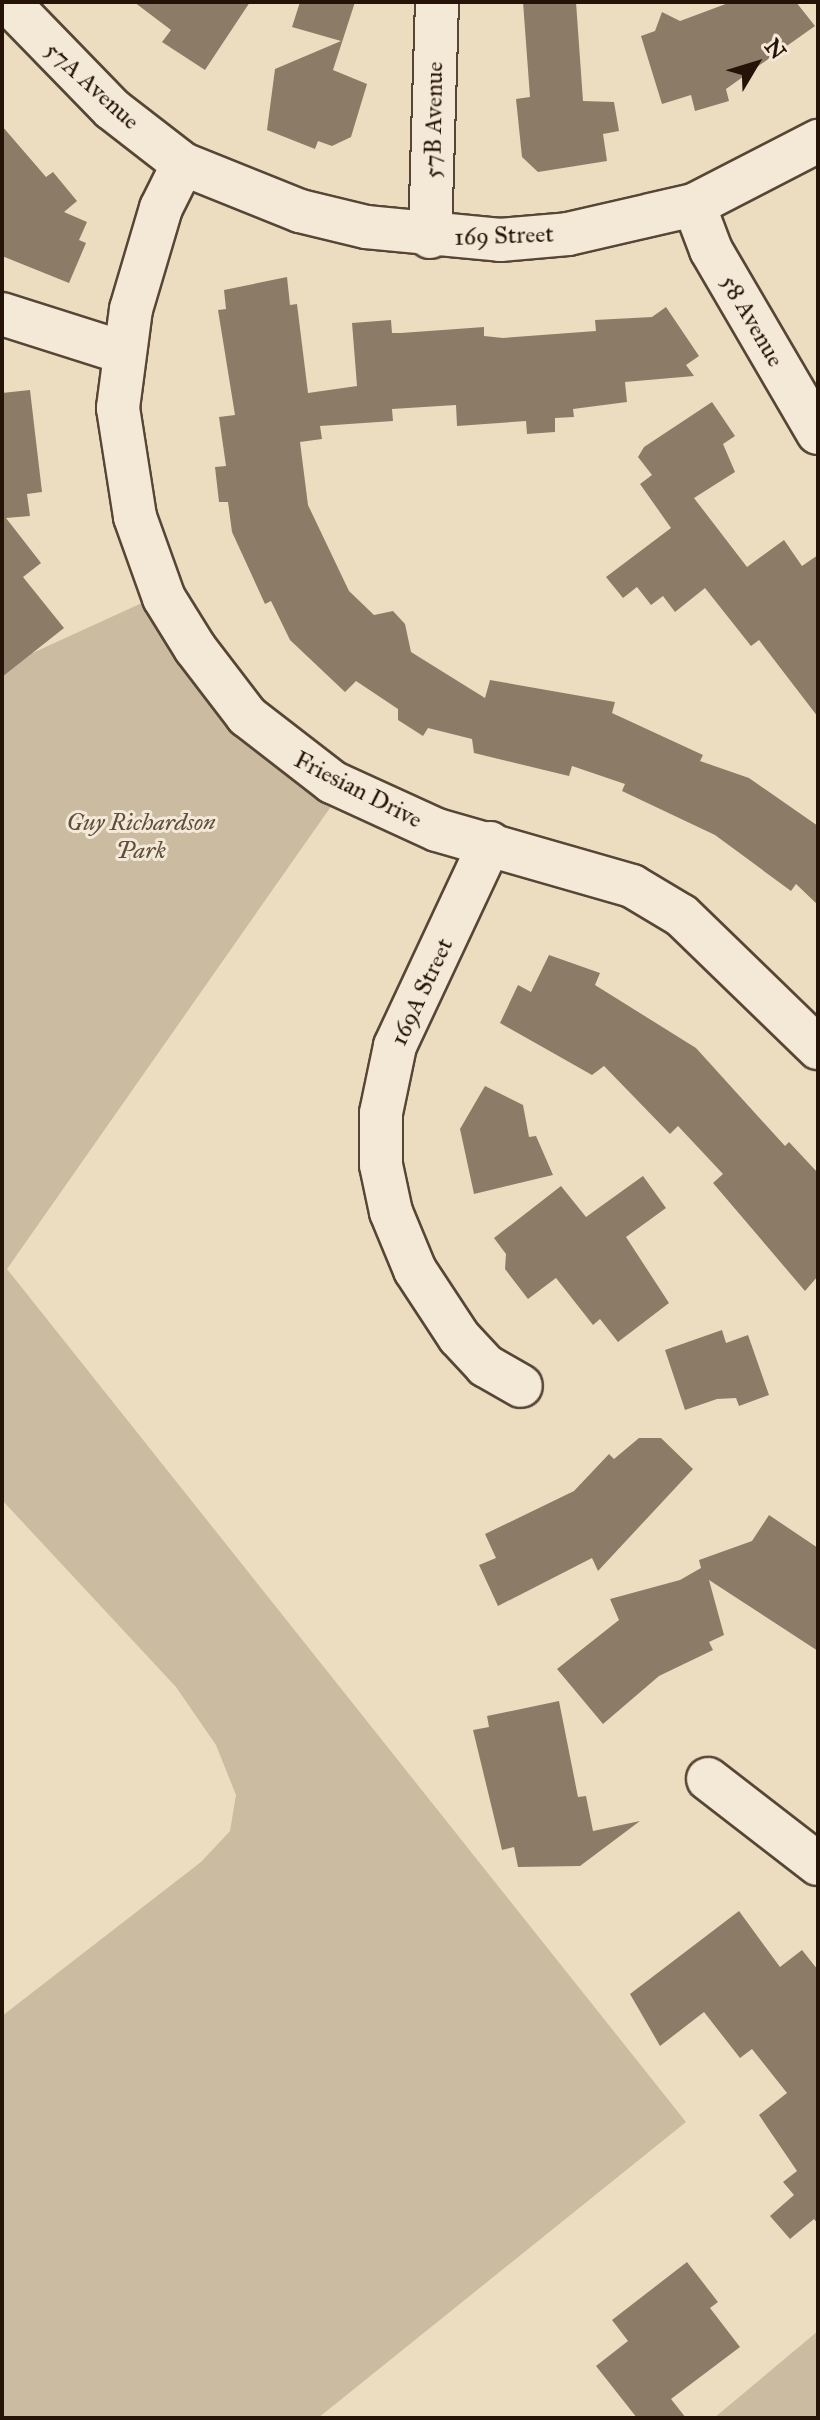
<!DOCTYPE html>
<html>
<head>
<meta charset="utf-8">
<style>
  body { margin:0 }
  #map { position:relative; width:820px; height:2420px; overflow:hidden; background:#ecddc0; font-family:"IM FELL Great Primer",serif }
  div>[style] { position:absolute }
  .green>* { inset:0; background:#cabba1 }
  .building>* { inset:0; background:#8c7c67 }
  .roads { filter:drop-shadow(2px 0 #574635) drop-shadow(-2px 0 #574635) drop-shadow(0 2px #574635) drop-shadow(0 -2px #574635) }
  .minor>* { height:42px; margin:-21px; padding:0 21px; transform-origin:21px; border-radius:21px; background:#f3e9d6 }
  span { translate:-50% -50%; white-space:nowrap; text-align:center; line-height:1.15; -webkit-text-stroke:6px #f3e9d6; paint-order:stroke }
  .street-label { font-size:24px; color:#251307 }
  .park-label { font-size:24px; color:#5f4e3d; font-style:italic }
  .frame { position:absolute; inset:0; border:4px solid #251307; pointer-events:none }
  .north { position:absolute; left:716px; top:24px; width:80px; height:80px; -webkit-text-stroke:6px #f3e9d6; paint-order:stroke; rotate:52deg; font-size:22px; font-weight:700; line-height:32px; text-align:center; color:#251307 }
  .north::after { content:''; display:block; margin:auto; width:28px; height:36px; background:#251307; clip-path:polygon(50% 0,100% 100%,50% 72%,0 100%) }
</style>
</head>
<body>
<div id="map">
  <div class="green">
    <i style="clip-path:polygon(144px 602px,169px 650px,234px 732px,332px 805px,7px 1269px,686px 2122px,318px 2418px,2px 2418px,2px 2016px,201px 1862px,230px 1831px,236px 1795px,216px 1745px,176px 1687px,2px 1500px,2px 667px)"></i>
    <i style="clip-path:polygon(818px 2331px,818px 2418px,714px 2418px)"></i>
  </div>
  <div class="building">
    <i style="clip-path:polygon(134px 2px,250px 2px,205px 70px,162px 42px,171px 30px)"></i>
    <i style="clip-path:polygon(300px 2px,355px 2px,333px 70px,367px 84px,351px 137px,332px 146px,318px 141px,315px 149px,267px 130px,275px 69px,341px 41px,292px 27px)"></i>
    <i style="clip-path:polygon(523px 2px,576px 2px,583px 101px,614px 102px,619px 131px,603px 134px,607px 161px,538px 172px,522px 157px,516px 99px,530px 97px)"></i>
    <i style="clip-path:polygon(731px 2px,796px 2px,815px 26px,726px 89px,729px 101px,695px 111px,691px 95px,662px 104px,641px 36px,655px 31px,662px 12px,680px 21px)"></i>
    <i style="clip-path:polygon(2px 126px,46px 177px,53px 172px,77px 201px,64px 212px,87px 222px,79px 240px,86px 243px,69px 283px,2px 256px)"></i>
    <i style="clip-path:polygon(287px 277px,290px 305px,297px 304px,308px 393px,357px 386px,352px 323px,391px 320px,392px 333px,401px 333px,484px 327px,484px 336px,503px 338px,596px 331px,595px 320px,652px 317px,666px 307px,699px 356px,686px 365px,694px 376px,625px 382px,627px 402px,573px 409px,574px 417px,555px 418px,555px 432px,527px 434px,526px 421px,457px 426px,456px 405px,392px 409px,393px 421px,320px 426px,322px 439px,300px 442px,308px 505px,349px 591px,374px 615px,393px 611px,405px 624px,411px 652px,485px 698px,490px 680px,615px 702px,612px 713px,703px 755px,700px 761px,749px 778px,818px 826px,818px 905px,796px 884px,791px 891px,715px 835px,622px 791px,625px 784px,572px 766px,569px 776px,474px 753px,472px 739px,428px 728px,423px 736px,398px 720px,398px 709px,356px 681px,345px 692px,290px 640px,271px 601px,265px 604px,232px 532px,228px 502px,219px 502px,215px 467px,226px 466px,219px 417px,235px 415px,218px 310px,226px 309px,224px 290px)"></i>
    <i style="clip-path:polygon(30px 390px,42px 492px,27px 494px,30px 516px,6px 518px,41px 563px,23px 577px,64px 628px,2px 677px,2px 393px)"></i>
    <i style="clip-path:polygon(712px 402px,735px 436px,723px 444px,735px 472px,694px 498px,747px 567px,784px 540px,802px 566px,818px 555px,818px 717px,759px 640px,751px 646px,705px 588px,675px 612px,663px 596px,651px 605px,637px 587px,623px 598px,606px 577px,671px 528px,640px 484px,652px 475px,638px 457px,644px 447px)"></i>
    <i style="clip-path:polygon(549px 955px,600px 973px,595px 985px,696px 1048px,785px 1146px,789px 1142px,818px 1173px,818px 1276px,805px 1291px,713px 1183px,723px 1174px,678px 1126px,670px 1134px,604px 1066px,592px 1075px,500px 1023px,518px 985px,531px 992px)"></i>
    <i style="clip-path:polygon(485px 1086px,523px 1105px,529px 1137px,536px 1136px,553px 1175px,474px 1194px,460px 1129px)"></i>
    <i style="clip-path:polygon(643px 1176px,666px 1208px,626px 1237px,669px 1303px,618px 1342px,600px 1319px,593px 1325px,556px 1278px,528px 1299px,505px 1269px,506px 1254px,494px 1238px,561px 1186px,586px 1217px)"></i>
    <i style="clip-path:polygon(722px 1330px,726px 1343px,748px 1335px,769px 1395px,739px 1406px,736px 1398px,717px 1399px,685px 1410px,665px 1350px)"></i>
    <i style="clip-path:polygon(639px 1438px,661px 1438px,693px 1469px,598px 1571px,592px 1558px,498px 1606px,479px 1565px,496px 1558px,485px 1534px,574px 1491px,609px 1454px,614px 1459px)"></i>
    <i style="clip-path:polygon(769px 1515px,818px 1548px,818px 1651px,709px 1580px,724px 1635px,709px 1642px,713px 1650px,659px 1676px,603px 1724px,557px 1669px,619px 1620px,610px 1599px,680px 1580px,701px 1568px,699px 1560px,752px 1541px)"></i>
    <i style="clip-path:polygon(559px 1701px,578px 1797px,586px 1796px,593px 1831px,640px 1821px,580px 1866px,518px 1867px,514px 1847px,502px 1850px,473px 1730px,489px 1727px,487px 1716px)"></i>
    <i style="clip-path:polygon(739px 1911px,780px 1967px,802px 1950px,818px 1970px,818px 2224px,814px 2219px,790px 2239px,770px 2216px,794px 2195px,783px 2182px,797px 2171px,759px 2115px,787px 2093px,752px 2049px,740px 2058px,704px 2012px,660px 2046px,630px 1994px)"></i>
    <i style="clip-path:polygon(687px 2262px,718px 2302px,710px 2308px,740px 2347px,671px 2399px,686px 2418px,637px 2418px,596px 2366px,628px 2341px,612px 2320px)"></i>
  </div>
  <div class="roads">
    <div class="minor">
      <i style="left:8px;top:2px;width:149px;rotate:45.8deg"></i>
      <i style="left:112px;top:109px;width:90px;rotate:37.8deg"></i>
      <i style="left:183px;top:164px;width:126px;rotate:21.9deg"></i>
      <i style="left:300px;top:211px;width:68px;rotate:13.6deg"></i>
      <i style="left:366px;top:227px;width:135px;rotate:5.5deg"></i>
      <i style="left:500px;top:240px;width:68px;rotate:-5deg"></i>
      <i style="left:568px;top:234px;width:129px;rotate:-13deg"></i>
      <i style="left:694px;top:205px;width:140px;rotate:-27.3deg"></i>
      <i style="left:183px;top:164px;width:49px;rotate:116.6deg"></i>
      <i style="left:161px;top:208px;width:105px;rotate:106.5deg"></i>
      <i style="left:131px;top:309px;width:100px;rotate:97.5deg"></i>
      <i style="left:118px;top:408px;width:110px;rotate:81.1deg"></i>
      <i style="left:135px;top:517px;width:86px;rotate:70.3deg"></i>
      <i style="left:164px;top:598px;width:59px;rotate:58.2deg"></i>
      <i style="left:195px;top:648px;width:86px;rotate:52.6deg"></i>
      <i style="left:247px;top:716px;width:108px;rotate:37.8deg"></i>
      <i style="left:332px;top:782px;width:115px;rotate:24.6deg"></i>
      <i style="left:437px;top:830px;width:203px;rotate:16deg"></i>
      <i style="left:632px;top:886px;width:58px;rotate:31deg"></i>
      <i style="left:682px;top:916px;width:190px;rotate:44.1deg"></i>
      <i style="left:694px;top:205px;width:48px;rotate:69.3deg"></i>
      <i style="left:711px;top:250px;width:212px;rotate:59.7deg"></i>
      <i style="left:430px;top:237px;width:235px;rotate:-88.3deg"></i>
      <i style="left:2px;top:314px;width:126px;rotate:17.6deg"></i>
      <i style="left:490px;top:843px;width:224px;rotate:115.1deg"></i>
      <i style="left:395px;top:1046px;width:68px;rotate:101.8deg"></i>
      <i style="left:381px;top:1113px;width:52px;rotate:90deg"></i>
      <i style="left:381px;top:1165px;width:48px;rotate:78deg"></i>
      <i style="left:391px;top:1212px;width:63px;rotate:67.5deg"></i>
      <i style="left:415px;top:1270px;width:80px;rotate:56.7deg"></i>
      <i style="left:459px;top:1337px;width:40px;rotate:47deg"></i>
      <i style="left:486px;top:1366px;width:40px;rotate:29.7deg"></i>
      <i style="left:708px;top:1779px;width:139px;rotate:37.7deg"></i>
    </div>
  </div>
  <div class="street-label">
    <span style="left:92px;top:86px;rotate:42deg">57A Avenue</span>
    <span style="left:434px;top:120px;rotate:-89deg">57B Avenue</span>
    <span style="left:504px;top:236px;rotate:-2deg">169 Street</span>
    <span style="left:752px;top:321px;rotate:60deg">58 Avenue</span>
    <span style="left:358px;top:790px;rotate:27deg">Friesian Drive</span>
    <span style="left:422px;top:992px;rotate:-65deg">169A Street</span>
  </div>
  <div class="park-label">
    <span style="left:141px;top:837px">Guy Richardson<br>Park</span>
  </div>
  <div class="frame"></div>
  <div class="north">N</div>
</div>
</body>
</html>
